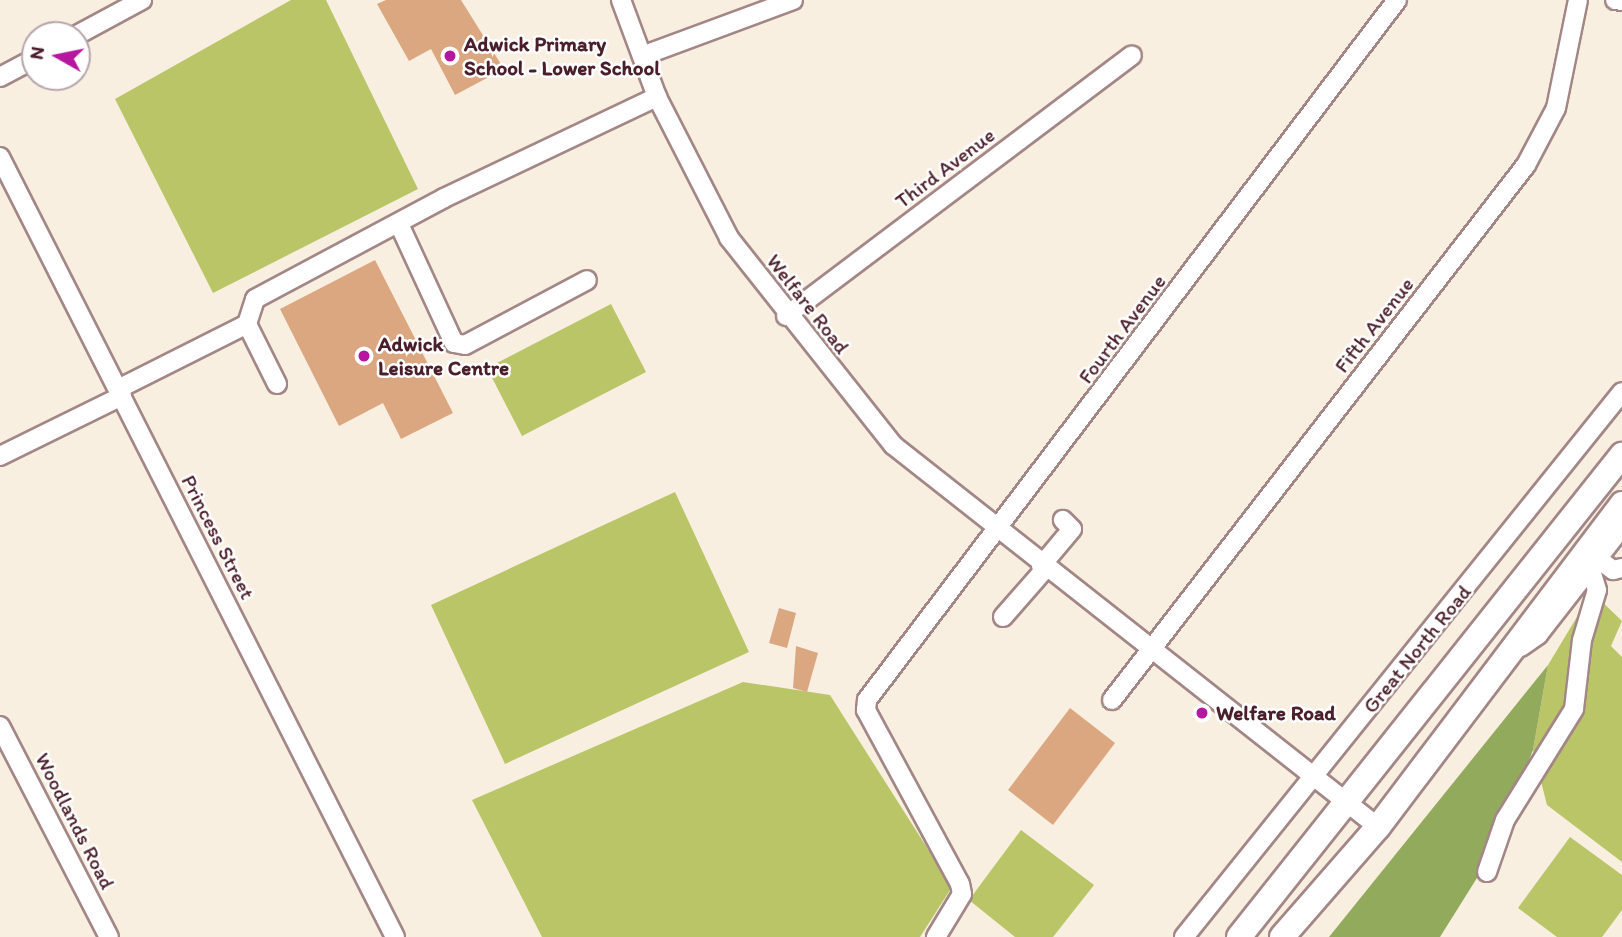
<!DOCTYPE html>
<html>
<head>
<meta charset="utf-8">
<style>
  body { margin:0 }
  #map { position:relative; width:1622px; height:937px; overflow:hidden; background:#f9efe1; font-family:Itim,sans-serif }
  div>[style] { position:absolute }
  .green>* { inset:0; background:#b9c567 }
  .forest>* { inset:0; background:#92aa5c }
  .building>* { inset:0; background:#daa781 }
  .roads { filter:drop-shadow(2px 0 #a28786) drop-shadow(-2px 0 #a28786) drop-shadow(0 2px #a28786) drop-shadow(0 -2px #a28786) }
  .minor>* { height:18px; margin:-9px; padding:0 9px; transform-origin:9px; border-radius:9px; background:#fff }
  .highway>* { height:24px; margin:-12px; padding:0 12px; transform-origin:12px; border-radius:12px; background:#fff }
  .dots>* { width:19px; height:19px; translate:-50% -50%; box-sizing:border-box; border:4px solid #fff; border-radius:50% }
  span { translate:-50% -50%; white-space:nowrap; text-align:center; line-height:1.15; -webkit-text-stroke:5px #fff; paint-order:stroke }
  .poi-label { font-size:21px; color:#4a1f2b; font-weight:700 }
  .left { translate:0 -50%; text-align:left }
  .street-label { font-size:21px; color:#4a1f2b }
  .north { position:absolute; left:21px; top:21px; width:70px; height:70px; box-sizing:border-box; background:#fff; border:2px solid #b7a5aa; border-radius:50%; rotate:279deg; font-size:19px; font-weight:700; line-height:28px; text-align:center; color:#4a1f2b }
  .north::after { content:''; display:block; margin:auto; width:24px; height:32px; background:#b5179e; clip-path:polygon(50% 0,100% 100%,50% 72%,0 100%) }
</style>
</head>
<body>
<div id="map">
  <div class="green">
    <i style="clip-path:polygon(291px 0,326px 0,418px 189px,213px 293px,115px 99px)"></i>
    <i style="clip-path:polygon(611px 304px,646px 372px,522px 436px,487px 368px)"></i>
    <i style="clip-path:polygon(675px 492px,749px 652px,505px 764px,431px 605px)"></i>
    <i style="clip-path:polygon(1592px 592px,1622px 621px,1611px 646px,1622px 657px,1622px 862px,1547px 805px,1533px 750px,1548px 665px)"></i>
    <i style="clip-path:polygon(743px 682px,830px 695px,952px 887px,920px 937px,542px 937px,472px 800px)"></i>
    <i style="clip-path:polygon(1021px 830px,1094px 885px,1053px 937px,1015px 937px,969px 900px)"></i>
    <i style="clip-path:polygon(1570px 837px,1622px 875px,1622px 910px,1602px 937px,1557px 937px,1518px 908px)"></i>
  </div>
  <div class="forest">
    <i style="clip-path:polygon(1548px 665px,1533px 750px,1492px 854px,1440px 937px,1329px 937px)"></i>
  </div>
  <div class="building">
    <i style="clip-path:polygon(386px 0,461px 0,504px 69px,455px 95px,431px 49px,409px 61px,377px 4px)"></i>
    <i style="clip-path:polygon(375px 260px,453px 413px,401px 439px,383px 403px,339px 426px,280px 309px)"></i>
    <i style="clip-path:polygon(779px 608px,796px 613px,787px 648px,769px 643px)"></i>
    <i style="clip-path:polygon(796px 646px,818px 653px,807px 692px,793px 688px)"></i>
    <i style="clip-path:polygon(1070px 708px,1115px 743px,1053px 825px,1008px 790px)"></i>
  </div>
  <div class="roads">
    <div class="minor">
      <i style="left:621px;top:0;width:103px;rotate:69.6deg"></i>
      <i style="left:657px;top:97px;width:158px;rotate:62.9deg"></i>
      <i style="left:729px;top:238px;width:264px;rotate:51.6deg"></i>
      <i style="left:893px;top:445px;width:617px;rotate:38.22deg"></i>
      <i style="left:1615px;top:0;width:7px;rotate:8deg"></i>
      <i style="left:77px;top:35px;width:74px;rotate:-28.3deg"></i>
      <i style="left:642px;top:56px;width:161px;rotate:-20.3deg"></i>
      <i style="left:0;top:77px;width:40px;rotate:-28deg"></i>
      <i style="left:0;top:157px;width:874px;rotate:63.14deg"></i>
      <i style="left:399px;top:224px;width:131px;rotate:65.2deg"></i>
      <i style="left:454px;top:343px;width:11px;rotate:10deg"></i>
      <i style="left:465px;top:345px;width:138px;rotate:-28deg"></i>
      <i style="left:786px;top:316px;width:433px;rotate:-37deg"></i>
      <i style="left:247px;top:324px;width:67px;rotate:63.4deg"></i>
      <i style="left:118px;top:389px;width:144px;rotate:-26.7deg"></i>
      <i style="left:247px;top:324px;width:26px;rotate:-72deg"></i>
      <i style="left:255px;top:299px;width:214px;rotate:-28.1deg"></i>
      <i style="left:444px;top:198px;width:236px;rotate:-25.4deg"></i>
      <i style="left:0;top:456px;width:136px;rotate:-26.2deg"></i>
      <i style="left:1598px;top:559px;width:19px;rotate:36deg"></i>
      <i style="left:1613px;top:570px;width:9px;rotate:-13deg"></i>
      <i style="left:1041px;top:566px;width:48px;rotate:-50deg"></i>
      <i style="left:1072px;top:529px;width:13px;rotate:-135deg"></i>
      <i style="left:1003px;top:617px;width:64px;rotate:-48.8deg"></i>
      <i style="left:1521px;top:647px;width:21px;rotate:-35deg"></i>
      <i style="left:1538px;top:635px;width:137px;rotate:-52.1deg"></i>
      <i style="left:1112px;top:700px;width:676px;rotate:-52.27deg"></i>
      <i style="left:1526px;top:165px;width:64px;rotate:-62.2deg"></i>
      <i style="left:1556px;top:108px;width:110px;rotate:-78.5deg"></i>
      <i style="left:0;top:726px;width:237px;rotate:62.7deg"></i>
      <i style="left:1487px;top:872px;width:55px;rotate:-70.9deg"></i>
      <i style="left:1505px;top:820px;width:131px;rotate:-58.1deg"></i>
      <i style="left:1574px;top:709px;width:69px;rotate:-83.4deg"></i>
      <i style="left:1582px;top:640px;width:52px;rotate:-73.3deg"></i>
      <i style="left:1597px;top:590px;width:21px;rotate:-107deg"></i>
      <i style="left:936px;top:937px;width:50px;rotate:-58.8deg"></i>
      <i style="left:962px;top:894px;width:10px;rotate:-101deg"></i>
      <i style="left:960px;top:884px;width:198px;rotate:-118.4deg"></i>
      <i style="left:866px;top:710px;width:10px;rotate:-84deg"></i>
      <i style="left:867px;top:700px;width:878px;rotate:-52.87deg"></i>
      <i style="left:1184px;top:937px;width:699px;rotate:-51.21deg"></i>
    </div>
    <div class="highway">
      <i style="left:1239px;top:937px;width:616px;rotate:-51.53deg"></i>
      <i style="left:1282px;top:937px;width:146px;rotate:-48.9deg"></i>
      <i style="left:1378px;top:827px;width:405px;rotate:-52.9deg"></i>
    </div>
  </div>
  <div class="dots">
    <i style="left:450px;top:56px;background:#b5179e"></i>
    <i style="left:364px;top:356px;background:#b5179e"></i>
    <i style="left:1202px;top:713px;background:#b5179e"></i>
  </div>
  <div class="poi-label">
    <span class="left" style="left:464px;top:56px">Adwick Primary<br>School - Lower School</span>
    <span class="left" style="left:378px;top:356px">Adwick<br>Leisure Centre</span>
    <span class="left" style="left:1216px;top:713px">Welfare Road</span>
  </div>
  <div class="street-label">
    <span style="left:945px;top:168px;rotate:-37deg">Third Avenue</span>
    <span style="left:808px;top:304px;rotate:52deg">Welfare Road</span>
    <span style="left:1374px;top:325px;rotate:-52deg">Fifth Avenue</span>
    <span style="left:1122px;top:329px;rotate:-53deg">Fourth Avenue</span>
    <span style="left:218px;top:537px;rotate:63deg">Princess Street</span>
    <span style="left:1417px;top:649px;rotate:-51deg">Great North Road</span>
    <span style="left:75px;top:821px;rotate:63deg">Woodlands Road</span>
  </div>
  <div class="north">N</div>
</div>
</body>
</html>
